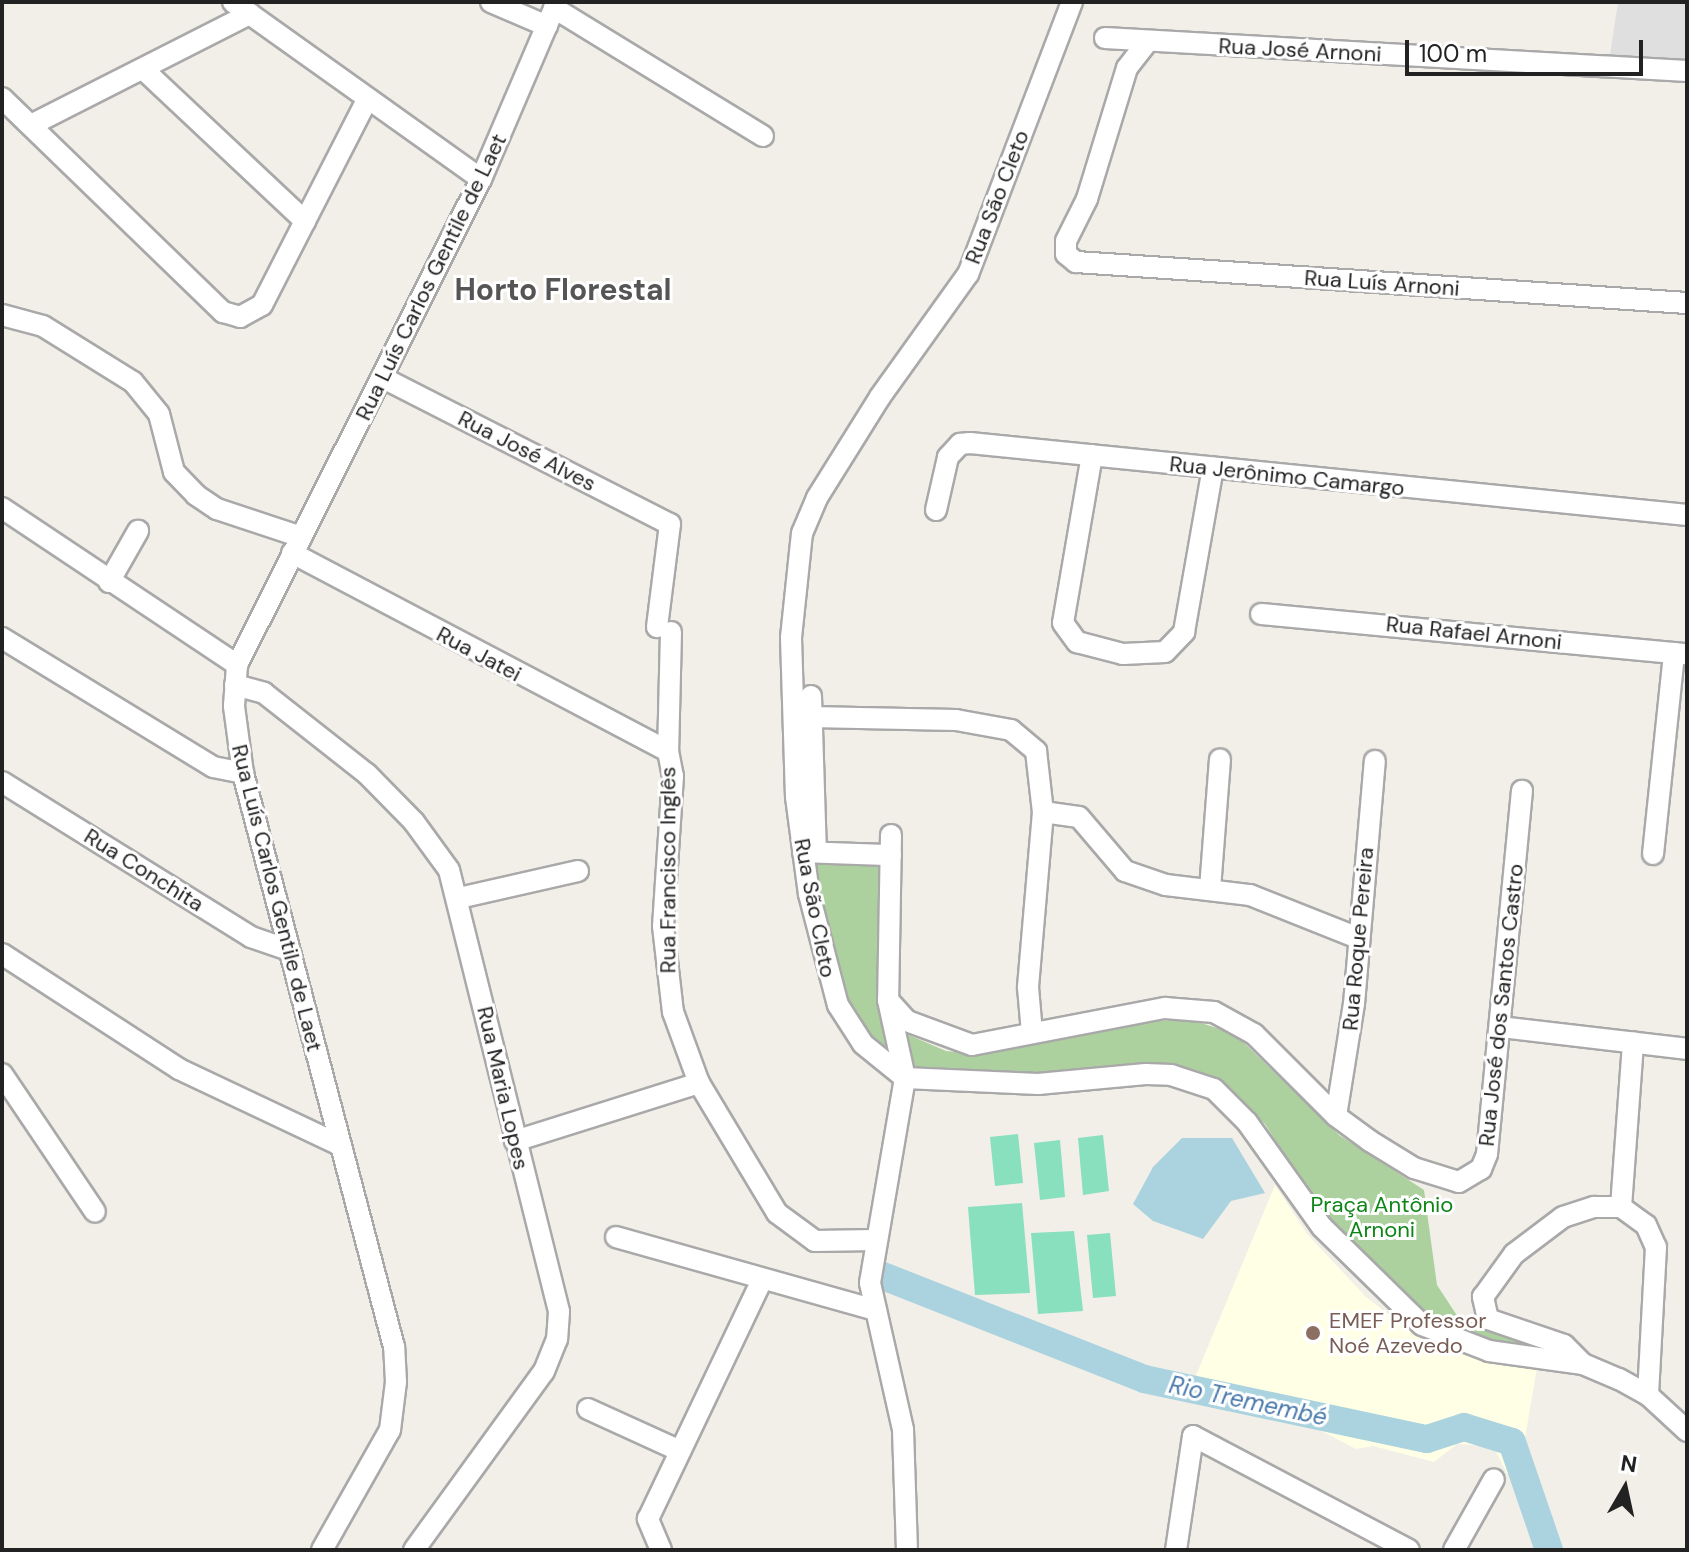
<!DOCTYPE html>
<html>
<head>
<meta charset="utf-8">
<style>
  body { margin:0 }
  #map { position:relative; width:1689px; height:1552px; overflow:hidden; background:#f2efe9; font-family:"DM Sans",sans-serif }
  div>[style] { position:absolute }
  .residential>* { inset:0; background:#e0dfdf }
  .education>* { inset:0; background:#ffffe5 }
  .forest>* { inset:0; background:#add19e }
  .pitch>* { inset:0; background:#88e0be }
  .water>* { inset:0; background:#aad3df }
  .river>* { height:28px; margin:-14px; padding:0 14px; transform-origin:14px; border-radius:14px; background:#aad3df }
  .roads { filter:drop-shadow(2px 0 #a9a9a9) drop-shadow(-2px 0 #a9a9a9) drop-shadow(0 2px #a9a9a9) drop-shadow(0 -2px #a9a9a9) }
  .minor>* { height:20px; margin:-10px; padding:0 10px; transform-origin:10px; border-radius:10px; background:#fff }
  .dots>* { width:22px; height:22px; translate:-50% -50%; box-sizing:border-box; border:4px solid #fff; border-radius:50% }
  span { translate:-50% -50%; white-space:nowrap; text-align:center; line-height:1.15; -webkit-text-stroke:6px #fff; paint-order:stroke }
  .street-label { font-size:22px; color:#222 }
  .park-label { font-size:22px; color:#0c8416 }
  .education-label { font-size:22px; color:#785e54 }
  .left { translate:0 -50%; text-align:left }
  .water-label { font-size:24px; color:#4a7aab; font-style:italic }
  .district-label { font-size:30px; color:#555; font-weight:700 }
  .frame { position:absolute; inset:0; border:4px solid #222; pointer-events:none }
  .north { position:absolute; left:1585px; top:1448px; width:80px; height:80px; -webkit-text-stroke:6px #fff; paint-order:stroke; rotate:9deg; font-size:22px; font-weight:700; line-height:32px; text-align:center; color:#222 }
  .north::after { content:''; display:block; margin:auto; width:28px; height:36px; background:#222; clip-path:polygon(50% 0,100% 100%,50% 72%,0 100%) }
  .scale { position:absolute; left:1405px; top:40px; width:238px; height:36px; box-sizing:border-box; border:4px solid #222; border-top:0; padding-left:10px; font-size:24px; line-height:28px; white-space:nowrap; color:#222; -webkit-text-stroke:6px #fff; paint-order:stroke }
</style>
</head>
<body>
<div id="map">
  <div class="residential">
    <i style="clip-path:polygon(1618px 2px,1687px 2px,1687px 59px,1610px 55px)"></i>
  </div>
  <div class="education">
    <i style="clip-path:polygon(1275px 1185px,1308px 1235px,1366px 1297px,1431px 1347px,1537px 1368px,1520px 1467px,1508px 1475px,1493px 1446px,1457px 1444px,1434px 1462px,1373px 1446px,1356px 1449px,1302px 1421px,1246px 1404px,1187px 1397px)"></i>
  </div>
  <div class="forest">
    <i style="clip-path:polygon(816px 863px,880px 863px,877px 999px,887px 1054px,848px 1007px,825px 934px)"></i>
    <i style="clip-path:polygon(1192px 1020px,1235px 1034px,1339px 1135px,1424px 1190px,1437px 1285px,1456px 1314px,1483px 1328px,1574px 1357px,1454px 1334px,1412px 1303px,1329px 1225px,1265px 1124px,1221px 1083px,1147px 1063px,1030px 1074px,920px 1068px,912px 1066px,904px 1033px,946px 1051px,978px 1054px,1156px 1021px)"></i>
  </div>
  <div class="pitch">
    <i style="clip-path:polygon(1018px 1134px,1023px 1183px,995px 1186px,990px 1137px)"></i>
    <i style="clip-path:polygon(1103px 1135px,1109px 1191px,1083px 1195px,1078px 1138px)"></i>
    <i style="clip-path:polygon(1060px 1140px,1065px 1197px,1040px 1200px,1034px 1143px)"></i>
    <i style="clip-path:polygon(1022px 1203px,1030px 1293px,975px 1295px,968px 1207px)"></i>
    <i style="clip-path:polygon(1074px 1231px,1083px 1311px,1038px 1314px,1031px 1233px)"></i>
    <i style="clip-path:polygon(1110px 1233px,1116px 1296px,1093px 1298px,1087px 1235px)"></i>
  </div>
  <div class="water">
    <i style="clip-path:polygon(1182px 1138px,1232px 1138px,1265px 1193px,1231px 1201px,1203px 1239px,1153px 1221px,1133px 1204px,1153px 1167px)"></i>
  </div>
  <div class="river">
    <i style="left:883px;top:1276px;width:281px;rotate:21.5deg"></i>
    <i style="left:1144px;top:1379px;width:289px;rotate:12deg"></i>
    <i style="left:1427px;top:1439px;width:39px;rotate:-18deg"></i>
    <i style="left:1464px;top:1427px;width:50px;rotate:17.4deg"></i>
    <i style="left:1512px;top:1442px;width:114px;rotate:71.1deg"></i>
  </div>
  <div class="roads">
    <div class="minor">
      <i style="left:233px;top:2px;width:305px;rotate:35.5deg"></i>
      <i style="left:491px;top:2px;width:61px;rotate:23.2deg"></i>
      <i style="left:1072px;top:2px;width:291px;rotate:110.9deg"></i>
      <i style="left:968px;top:274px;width:151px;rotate:125.6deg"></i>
      <i style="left:880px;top:397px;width:119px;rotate:122deg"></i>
      <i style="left:817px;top:498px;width:38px;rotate:113deg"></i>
      <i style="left:802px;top:533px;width:106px;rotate:96deg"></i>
      <i style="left:791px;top:638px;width:159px;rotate:88.2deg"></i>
      <i style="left:796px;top:797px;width:98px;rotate:82.4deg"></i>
      <i style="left:809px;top:894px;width:115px;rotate:75.4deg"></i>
      <i style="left:838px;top:1005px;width:46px;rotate:57.3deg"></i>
      <i style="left:863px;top:1044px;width:54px;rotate:39deg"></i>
      <i style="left:905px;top:1078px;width:133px;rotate:2.6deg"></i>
      <i style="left:1038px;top:1084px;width:108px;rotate:-5.3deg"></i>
      <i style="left:1146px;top:1074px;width:25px;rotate:2deg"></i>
      <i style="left:1171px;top:1075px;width:45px;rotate:18deg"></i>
      <i style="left:1214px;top:1089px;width:47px;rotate:45deg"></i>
      <i style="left:1247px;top:1122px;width:129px;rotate:54.5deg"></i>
      <i style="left:1322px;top:1227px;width:140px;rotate:44.4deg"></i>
      <i style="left:1422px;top:1325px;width:72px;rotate:21.2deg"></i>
      <i style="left:1489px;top:1351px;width:95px;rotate:7.9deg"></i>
      <i style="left:1583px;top:1364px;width:39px;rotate:23deg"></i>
      <i style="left:1619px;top:1379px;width:33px;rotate:29deg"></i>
      <i style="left:1648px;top:1395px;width:53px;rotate:42.7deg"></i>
      <i style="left:554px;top:8px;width:245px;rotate:31.5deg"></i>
      <i style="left:1105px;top:38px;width:583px;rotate:3.25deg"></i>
      <i style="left:1148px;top:41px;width:34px;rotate:128deg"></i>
      <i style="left:1127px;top:68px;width:137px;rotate:107deg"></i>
      <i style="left:1087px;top:199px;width:47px;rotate:116.6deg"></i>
      <i style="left:1066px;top:241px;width:13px;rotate:90deg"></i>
      <i style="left:1066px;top:254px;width:13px;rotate:39deg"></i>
      <i style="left:1076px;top:262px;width:612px;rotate:3.84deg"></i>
      <i style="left:144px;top:70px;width:221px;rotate:43.2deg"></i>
      <i style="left:2px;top:98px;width:308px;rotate:44.1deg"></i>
      <i style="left:223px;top:312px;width:18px;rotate:16deg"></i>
      <i style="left:240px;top:317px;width:25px;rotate:-29deg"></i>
      <i style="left:262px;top:305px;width:230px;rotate:-62.9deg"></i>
      <i style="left:31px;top:125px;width:246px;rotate:-26.9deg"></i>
      <i style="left:2px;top:315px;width:42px;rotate:15deg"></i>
      <i style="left:43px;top:326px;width:106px;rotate:31.9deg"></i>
      <i style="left:133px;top:382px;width:41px;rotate:50.9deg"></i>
      <i style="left:159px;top:414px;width:60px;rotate:75.5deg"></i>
      <i style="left:174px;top:472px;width:32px;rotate:46deg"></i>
      <i style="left:196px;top:495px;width:25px;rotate:34deg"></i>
      <i style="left:217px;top:509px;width:89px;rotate:18.4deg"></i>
      <i style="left:383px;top:378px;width:322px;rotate:27deg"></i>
      <i style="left:670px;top:524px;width:104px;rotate:97.2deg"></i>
      <i style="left:1092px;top:455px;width:170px;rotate:99.8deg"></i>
      <i style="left:1063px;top:623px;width:24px;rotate:54deg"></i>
      <i style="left:1077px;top:642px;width:48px;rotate:14.6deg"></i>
      <i style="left:1123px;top:654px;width:42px;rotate:-2.7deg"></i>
      <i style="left:1165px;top:652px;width:28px;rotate:-46deg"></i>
      <i style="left:1184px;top:632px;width:167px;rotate:-80deg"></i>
      <i style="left:2px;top:508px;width:283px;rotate:33.7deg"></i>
      <i style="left:936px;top:510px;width:54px;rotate:-77.2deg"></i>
      <i style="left:948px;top:457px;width:18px;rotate:-47deg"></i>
      <i style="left:960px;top:444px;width:10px;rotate:-6deg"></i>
      <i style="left:970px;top:443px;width:721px;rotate:5.73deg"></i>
      <i style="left:292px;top:553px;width:425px;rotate:27.8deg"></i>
      <i style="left:109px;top:582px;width:59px;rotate:-60.4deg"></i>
      <i style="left:1261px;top:614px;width:428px;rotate:5.4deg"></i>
      <i style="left:671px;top:632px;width:119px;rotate:91.4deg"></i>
      <i style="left:668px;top:751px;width:25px;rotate:79deg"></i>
      <i style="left:673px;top:776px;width:150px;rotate:93.8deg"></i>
      <i style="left:663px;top:926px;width:87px;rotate:83.4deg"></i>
      <i style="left:673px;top:1012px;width:76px;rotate:69.9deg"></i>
      <i style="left:699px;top:1083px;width:152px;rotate:59deg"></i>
      <i style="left:777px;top:1213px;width:47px;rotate:36.4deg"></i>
      <i style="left:815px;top:1241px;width:60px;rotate:-1deg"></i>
      <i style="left:2px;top:638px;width:247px;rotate:31.4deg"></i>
      <i style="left:213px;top:767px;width:31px;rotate:11deg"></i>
      <i style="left:235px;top:685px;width:30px;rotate:15deg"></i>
      <i style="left:264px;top:693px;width:131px;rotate:38.2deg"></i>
      <i style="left:367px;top:774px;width:67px;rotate:45.6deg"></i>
      <i style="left:414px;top:822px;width:59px;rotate:53.9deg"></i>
      <i style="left:449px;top:870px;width:455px;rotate:76deg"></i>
      <i style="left:559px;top:1312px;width:27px;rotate:94deg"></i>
      <i style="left:557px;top:1339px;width:35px;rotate:112deg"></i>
      <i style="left:544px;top:1371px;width:221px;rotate:126deg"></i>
      <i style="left:811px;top:696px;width:155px;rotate:88.2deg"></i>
      <i style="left:811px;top:717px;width:145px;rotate:1.2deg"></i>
      <i style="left:956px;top:720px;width:56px;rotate:10.3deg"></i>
      <i style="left:1011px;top:730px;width:33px;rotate:40deg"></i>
      <i style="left:1036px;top:751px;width:61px;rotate:83.5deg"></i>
      <i style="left:1043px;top:812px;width:36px;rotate:8deg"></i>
      <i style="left:1079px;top:817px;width:71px;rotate:49.6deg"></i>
      <i style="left:1125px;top:871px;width:43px;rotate:18.9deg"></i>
      <i style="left:1166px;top:885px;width:85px;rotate:6.8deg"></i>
      <i style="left:1250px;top:895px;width:116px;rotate:21.7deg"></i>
      <i style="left:2px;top:782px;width:293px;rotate:31.9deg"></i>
      <i style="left:251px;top:937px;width:40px;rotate:18.9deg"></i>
      <i style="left:891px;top:835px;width:165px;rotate:91deg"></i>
      <i style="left:888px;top:1000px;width:28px;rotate:48deg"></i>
      <i style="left:907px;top:1021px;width:69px;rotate:20.3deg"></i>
      <i style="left:972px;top:1045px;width:197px;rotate:-10.9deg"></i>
      <i style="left:1165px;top:1008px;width:49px;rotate:4.7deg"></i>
      <i style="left:1214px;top:1012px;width:46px;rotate:28.8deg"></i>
      <i style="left:1254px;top:1034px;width:116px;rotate:45deg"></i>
      <i style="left:1336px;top:1116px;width:42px;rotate:36.3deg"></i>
      <i style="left:1370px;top:1141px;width:52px;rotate:31.5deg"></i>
      <i style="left:1414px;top:1168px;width:47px;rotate:17.3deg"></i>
      <i style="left:1459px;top:1182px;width:26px;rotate:-31deg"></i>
      <i style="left:1481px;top:1169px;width:16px;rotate:-68deg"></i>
      <i style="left:1487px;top:1154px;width:365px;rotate:-84.5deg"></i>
      <i style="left:803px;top:852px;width:88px;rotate:2deg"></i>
      <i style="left:1653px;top:854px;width:202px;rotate:-84deg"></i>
      <i style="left:1210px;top:889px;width:130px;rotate:-85.6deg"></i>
      <i style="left:459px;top:898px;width:122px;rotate:-12.8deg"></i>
      <i style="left:2px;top:954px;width:211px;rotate:33deg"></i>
      <i style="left:179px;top:1069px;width:176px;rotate:25.3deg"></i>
      <i style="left:888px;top:1000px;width:80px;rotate:77.7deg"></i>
      <i style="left:905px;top:1078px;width:208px;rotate:99.7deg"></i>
      <i style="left:870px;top:1283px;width:151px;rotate:77.3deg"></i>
      <i style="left:903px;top:1430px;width:120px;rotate:88.1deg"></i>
      <i style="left:1501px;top:1027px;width:187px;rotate:6.7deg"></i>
      <i style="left:1032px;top:1033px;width:46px;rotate:-95deg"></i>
      <i style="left:1028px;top:987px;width:176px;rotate:-85.1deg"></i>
      <i style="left:2px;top:1074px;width:166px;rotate:56deg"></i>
      <i style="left:1336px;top:1116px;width:113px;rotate:-80.9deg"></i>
      <i style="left:1354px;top:1004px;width:244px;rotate:-85.1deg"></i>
      <i style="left:515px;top:1141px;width:193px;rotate:-17.5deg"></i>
      <i style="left:1621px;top:1207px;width:165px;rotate:-85.8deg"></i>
      <i style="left:616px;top:1237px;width:270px;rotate:15.7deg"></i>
      <i style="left:1583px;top:1364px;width:27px;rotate:-135deg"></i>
      <i style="left:1564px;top:1345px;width:80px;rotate:-161.1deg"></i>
      <i style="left:1488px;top:1319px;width:23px;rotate:-103deg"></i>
      <i style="left:1483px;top:1297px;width:53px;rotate:-54.2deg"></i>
      <i style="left:1514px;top:1254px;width:61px;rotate:-37.1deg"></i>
      <i style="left:1563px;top:1217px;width:33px;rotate:-18deg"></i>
      <i style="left:1594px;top:1207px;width:27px"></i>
      <i style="left:1621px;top:1207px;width:31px;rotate:36deg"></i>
      <i style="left:1646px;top:1225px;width:24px;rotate:66deg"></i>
      <i style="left:1656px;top:1247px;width:148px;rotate:93.1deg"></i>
      <i style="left:588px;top:1409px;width:101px;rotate:24.5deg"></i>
      <i style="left:322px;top:1550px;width:138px;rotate:-60.5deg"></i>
      <i style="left:390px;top:1430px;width:48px;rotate:-82.9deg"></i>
      <i style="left:396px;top:1382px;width:35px;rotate:-93deg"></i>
      <i style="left:394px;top:1347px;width:594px;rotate:-104.74deg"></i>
      <i style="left:243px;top:773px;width:68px;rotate:-97.7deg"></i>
      <i style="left:234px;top:706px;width:41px;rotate:-85.8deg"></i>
      <i style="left:237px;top:665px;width:544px;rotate:-63.34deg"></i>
      <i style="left:481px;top:179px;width:193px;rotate:-66.8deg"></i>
      <i style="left:661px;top:1550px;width:34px;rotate:-113deg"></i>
      <i style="left:648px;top:1519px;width:265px;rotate:-64.5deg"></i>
      <i style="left:1176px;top:1550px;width:115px;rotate:-81.5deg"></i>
      <i style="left:1193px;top:1436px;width:244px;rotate:27.8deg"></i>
      <i style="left:1454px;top:1550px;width:81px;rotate:-60.6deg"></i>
    </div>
  </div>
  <div class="dots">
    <i style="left:1313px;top:1333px;background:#8d6e63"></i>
  </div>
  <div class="street-label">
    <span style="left:1300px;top:50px;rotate:3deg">Rua José Arnoni</span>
    <span style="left:997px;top:197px;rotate:-69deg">Rua São Cleto</span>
    <span style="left:431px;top:277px;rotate:-64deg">Rua Luís Carlos Gentile de Laet</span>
    <span style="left:1382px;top:283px;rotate:4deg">Rua Luís Arnoni</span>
    <span style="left:527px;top:451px;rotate:27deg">Rua José Alves</span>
    <span style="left:1287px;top:476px;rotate:6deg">Rua Jerônimo Camargo</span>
    <span style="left:1474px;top:633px;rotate:6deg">Rua Rafael Arnoni</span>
    <span style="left:479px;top:654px;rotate:28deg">Rua Jatei</span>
    <span style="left:144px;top:870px;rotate:32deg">Rua Conchita</span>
    <span style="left:668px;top:870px;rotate:-90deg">Rua Francisco Inglês</span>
    <span style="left:277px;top:898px;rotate:76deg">Rua Luís Carlos Gentile de Laet</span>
    <span style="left:815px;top:908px;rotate:79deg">Rua São Cleto</span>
    <span style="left:1358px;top:939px;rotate:-85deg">Rua Roque Pereira</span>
    <span style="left:1501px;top:1005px;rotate:-84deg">Rua José dos Santos Castro</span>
    <span style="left:503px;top:1088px;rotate:77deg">Rua Maria Lopes</span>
  </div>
  <div class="park-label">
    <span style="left:1382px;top:1217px">Praça Antônio<br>Arnoni</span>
  </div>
  <div class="education-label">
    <span class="left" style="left:1329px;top:1333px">EMEF Professor<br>Noé Azevedo</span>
  </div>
  <div class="water-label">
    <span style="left:1248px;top:1401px;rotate:12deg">Rio Tremembé</span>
  </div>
  <div class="district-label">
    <span style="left:563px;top:290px">Horto Florestal</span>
  </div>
  <div class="frame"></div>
  <div class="north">N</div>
  <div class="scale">100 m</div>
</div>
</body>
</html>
